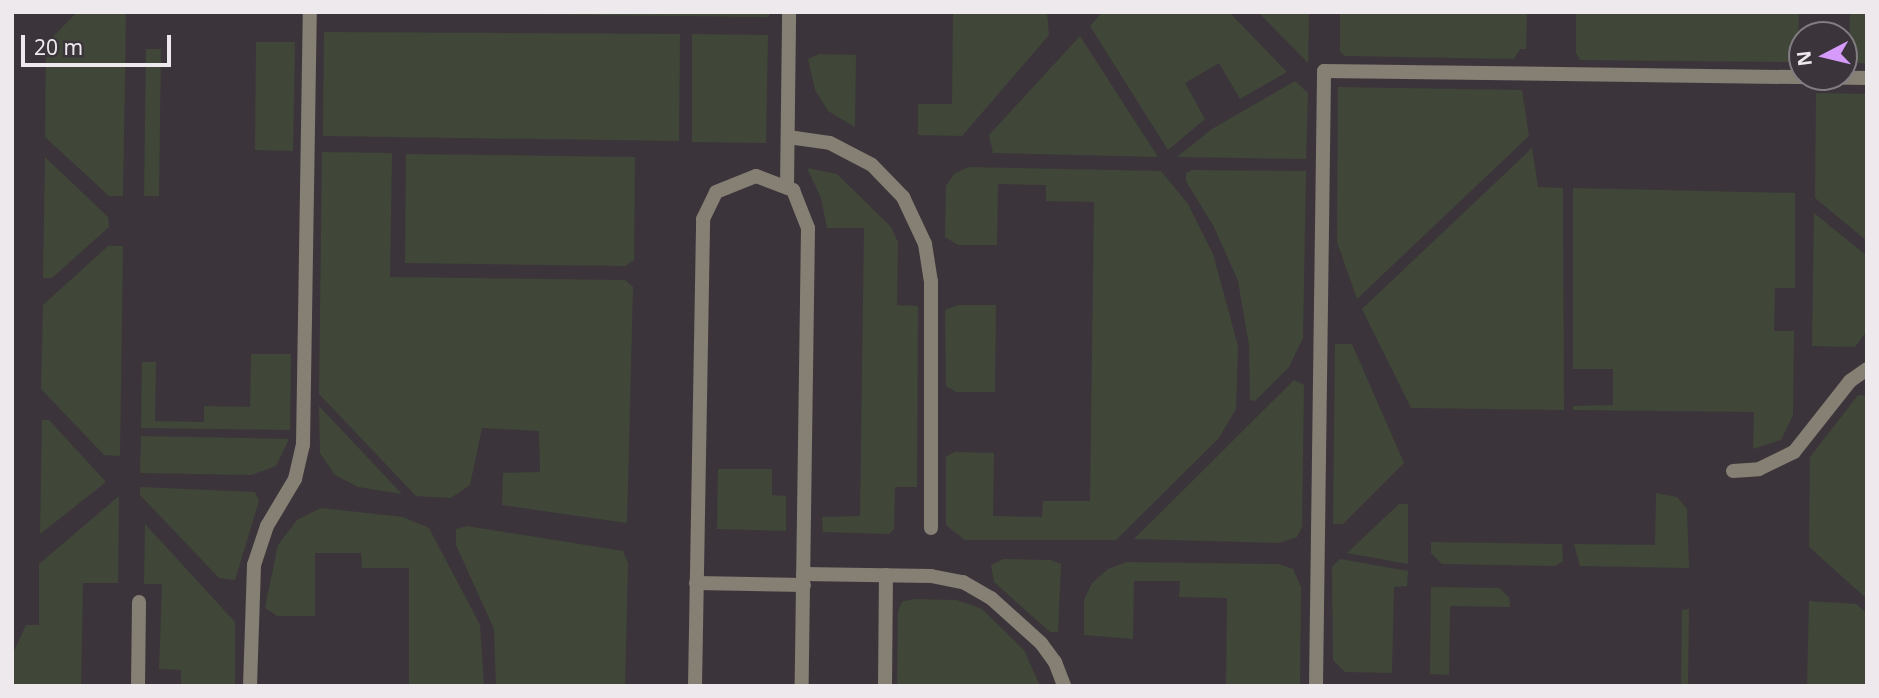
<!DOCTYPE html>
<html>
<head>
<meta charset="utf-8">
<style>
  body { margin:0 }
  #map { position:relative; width:1879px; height:698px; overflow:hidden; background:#3b353b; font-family:"Noto Sans",sans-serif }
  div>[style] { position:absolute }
  .green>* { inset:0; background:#404638 }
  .minor>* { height:14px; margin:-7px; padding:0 7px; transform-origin:7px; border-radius:7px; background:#857f74 }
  span { translate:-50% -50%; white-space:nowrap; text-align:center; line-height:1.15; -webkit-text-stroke:7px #3b353b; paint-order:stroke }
  .frame { position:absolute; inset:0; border:14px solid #ede9ed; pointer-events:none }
  .north { position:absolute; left:1788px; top:21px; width:70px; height:70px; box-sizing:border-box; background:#3b353b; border:2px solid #827d82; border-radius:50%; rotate:263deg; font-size:19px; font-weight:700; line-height:28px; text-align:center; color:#ede9ed }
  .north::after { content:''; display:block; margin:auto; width:24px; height:32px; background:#d69bfa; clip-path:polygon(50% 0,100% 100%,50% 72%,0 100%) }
  .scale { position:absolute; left:21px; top:35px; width:150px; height:32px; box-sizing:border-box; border:4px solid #ede9ed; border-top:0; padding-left:9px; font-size:21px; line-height:24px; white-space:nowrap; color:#ede9ed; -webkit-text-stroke:5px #3b353b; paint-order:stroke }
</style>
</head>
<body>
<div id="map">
  <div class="green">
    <i style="clip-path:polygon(77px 12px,126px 12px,123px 196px,109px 196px,45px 137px,46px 44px)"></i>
    <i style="clip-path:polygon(324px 12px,769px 12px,769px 17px)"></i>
    <i style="clip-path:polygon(953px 12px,1047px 12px,1049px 35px,962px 136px,918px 135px,918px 104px,952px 104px)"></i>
    <i style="clip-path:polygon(1102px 12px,1229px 12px,1287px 72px,1240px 99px,1219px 63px,1185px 83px,1205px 119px,1168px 150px,1090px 26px)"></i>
    <i style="clip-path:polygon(1258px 12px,1309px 12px,1308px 63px)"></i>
    <i style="clip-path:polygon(1340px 12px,1527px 12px,1526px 49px,1520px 49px,1514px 59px,1345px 56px,1340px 51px)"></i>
    <i style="clip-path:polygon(1576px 12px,1799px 12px,1798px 51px,1788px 62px,1580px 60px,1576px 53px)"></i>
    <i style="clip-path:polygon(1850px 12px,1867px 12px,1867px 63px,1854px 63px,1849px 57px)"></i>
    <i style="clip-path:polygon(324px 32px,680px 34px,679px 141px,323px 136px)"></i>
    <i style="clip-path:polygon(692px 34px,768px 35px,766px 143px,692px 142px)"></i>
    <i style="clip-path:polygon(1080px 36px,1158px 157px,993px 153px,989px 135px)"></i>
    <i style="clip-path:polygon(256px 42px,295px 42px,293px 151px,255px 150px)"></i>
    <i style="clip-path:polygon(146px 49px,161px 49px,159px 196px,144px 196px)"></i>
    <i style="clip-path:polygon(819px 54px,856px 55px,855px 127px,828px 111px,815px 90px,808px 59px)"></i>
    <i style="clip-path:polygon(1295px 81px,1308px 93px,1306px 159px,1177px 157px,1212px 129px)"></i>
    <i style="clip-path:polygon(1338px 87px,1522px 90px,1529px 136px,1357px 299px,1337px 242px)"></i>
    <i style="clip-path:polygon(1816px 93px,1867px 94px,1867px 241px,1815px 198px)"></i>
    <i style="clip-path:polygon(1532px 148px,1538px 187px,1563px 188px,1564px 410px,1411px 408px,1362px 309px)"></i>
    <i style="clip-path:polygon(322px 152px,392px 153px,390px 277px,625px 280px,633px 287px,627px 523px,502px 505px,503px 473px,540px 472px,539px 431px,482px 428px,470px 485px,451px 498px,416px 496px,319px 394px)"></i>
    <i style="clip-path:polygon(406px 154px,635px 157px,634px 260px,625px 266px,405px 263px)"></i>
    <i style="clip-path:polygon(45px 157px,108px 217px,109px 227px,52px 278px,43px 278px)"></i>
    <i style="clip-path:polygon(968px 167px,1161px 171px,1188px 204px,1213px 254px,1238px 346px,1236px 409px,1218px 439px,1116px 540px,965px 540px,946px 525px,946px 457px,955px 452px,994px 453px,993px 516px,1042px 517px,1043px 501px,1090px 501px,1094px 202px,1046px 201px,1046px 185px,998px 184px,997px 245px,958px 245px,945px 237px,946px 186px,954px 174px)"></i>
    <i style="clip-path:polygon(807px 168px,837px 174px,891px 227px,898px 242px,897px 305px,918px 306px,917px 487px,895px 487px,894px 529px,889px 534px,823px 532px,822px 517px,860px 516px,864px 228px,827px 228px,821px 198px)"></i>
    <i style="clip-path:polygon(1192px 170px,1306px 171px,1303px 338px,1289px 367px,1255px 401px,1250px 400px,1249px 345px,1238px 281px,1214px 227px,1186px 181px,1186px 173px)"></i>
    <i style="clip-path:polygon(1573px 188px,1795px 193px,1795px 288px,1775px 288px,1774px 331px,1794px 331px,1793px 415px,1781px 440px,1753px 449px,1754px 412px,1573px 410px,1573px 406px,1613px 405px,1613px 369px,1573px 369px)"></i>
    <i style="clip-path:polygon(1814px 213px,1867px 256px,1867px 331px,1855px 347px,1812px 346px)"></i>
    <i style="clip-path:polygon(108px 246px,123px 246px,120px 456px,104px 455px,41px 389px,43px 305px)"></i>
    <i style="clip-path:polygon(958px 305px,996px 305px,995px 392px,956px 392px,946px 386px,945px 310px)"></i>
    <i style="clip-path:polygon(1335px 344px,1352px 344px,1404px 463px,1343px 524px,1333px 524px)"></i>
    <i style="clip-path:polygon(251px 354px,291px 354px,290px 430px,141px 428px,142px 362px,156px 362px,155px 421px,204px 422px,204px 406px,250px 407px)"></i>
    <i style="clip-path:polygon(1294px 380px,1304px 385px,1302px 527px,1297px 537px,1279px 543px,1134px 539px)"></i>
    <i style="clip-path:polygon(1858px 395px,1867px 396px,1867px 599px,1809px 547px,1810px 457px)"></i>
    <i style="clip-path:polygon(319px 406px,402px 494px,358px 487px,335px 475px,320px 453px)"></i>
    <i style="clip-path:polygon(42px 420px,49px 420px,106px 482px,40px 534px)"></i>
    <i style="clip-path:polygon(141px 436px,289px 439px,276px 466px,251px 475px,140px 473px)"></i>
    <i style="clip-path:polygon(718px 469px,772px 469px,772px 495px,786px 496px,786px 531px,717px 529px)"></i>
    <i style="clip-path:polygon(140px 487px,255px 492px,259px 501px,235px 580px,219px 578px,140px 495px)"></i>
    <i style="clip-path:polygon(1656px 493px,1677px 497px,1687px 509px,1689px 568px,1580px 566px,1574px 544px,1655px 545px)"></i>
    <i style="clip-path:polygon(119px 496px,118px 583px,83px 583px,81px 686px,12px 686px,12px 655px,26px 625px,39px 625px,39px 564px)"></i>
    <i style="clip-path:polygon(1399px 504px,1408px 504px,1408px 564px,1347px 553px)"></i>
    <i style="clip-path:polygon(321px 508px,403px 517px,429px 528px,480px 625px,484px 686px,409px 686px,409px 568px,362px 568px,361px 553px,315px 553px,315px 616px,277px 616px,265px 608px,278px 545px,297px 520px)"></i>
    <i style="clip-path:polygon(145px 524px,235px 622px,235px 686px,181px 686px,181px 670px,159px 669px,162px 584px,144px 584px)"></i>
    <i style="clip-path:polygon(467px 526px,623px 551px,628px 563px,625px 686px,496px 686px,494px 629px,456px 545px,456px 529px)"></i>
    <i style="clip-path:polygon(1431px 542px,1562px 544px,1563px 561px,1555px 566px,1442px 564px,1431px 553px)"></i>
    <i style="clip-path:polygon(1004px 559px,1051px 560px,1061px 564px,1058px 632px,1050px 632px,994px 582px,991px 565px)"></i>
    <i style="clip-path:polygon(1340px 559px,1408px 571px,1407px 586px,1394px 587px,1392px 673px,1345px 672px,1333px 660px,1332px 567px)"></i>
    <i style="clip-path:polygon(1127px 562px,1279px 564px,1293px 569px,1301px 587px,1300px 686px,1226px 686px,1227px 598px,1179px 597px,1180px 581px,1134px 581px,1133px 639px,1084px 635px,1084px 600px,1092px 583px,1108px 569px)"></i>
    <i style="clip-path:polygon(1431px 587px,1499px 588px,1509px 597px,1510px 607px,1450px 606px,1449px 675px,1430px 674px)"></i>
    <i style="clip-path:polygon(913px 599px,957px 600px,982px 609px,1024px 650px,1040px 686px,897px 686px,898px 611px,902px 602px)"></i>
    <i style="clip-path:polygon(1809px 601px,1856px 604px,1867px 613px,1867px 686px,1807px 686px)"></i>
    <i style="clip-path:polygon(1689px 609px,1688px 686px,1681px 686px,1682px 610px)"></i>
  </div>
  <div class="minor">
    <i style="left:788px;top:137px;width:42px;rotate:8.1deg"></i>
    <i style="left:830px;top:143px;width:47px;rotate:27.6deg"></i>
    <i style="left:872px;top:165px;width:45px;rotate:45.9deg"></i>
    <i style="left:903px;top:197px;width:52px;rotate:64.9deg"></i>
    <i style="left:925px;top:244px;width:37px;rotate:81deg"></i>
    <i style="left:931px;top:281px;width:247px;rotate:90deg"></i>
    <i style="left:787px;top:186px;width:174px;rotate:-89.3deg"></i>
    <i style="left:1733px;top:471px;width:26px;rotate:-4deg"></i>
    <i style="left:1759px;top:469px;width:39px;rotate:-26deg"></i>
    <i style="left:1794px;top:452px;width:90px;rotate:-51.7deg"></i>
    <i style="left:1850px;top:381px;width:21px;rotate:-35deg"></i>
    <i style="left:803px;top:574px;width:128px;rotate:0.9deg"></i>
    <i style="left:931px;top:576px;width:33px;rotate:11deg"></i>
    <i style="left:963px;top:582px;width:32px;rotate:30deg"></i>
    <i style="left:991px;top:598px;width:67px;rotate:42deg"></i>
    <i style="left:1041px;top:643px;width:24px;rotate:54deg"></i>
    <i style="left:1055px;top:662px;width:26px;rotate:69deg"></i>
    <i style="left:696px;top:583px;width:108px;rotate:1.1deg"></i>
    <i style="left:138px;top:686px;width:84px;rotate:-89.3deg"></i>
    <i style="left:250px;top:686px;width:121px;rotate:-88.1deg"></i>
    <i style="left:254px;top:565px;width:41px;rotate:-71.6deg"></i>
    <i style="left:267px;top:526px;width:55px;rotate:-59.2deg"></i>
    <i style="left:295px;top:479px;width:35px;rotate:-77deg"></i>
    <i style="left:303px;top:445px;width:433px;rotate:-89.1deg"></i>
    <i style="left:695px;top:686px;width:467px;rotate:-89deg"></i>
    <i style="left:703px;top:219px;width:30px;rotate:-64deg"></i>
    <i style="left:716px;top:192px;width:43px;rotate:-21.8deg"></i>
    <i style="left:756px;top:176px;width:40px;rotate:21deg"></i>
    <i style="left:793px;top:190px;width:41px;rotate:68.5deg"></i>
    <i style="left:808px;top:228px;width:458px;rotate:90.8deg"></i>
    <i style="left:885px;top:686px;width:111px;rotate:-89.5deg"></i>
    <i style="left:1316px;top:686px;width:615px;rotate:-89.25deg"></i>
    <i style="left:1324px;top:71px;width:543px;rotate:0.74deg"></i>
  </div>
  <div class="frame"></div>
  <div class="north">N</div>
  <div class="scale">20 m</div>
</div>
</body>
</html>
